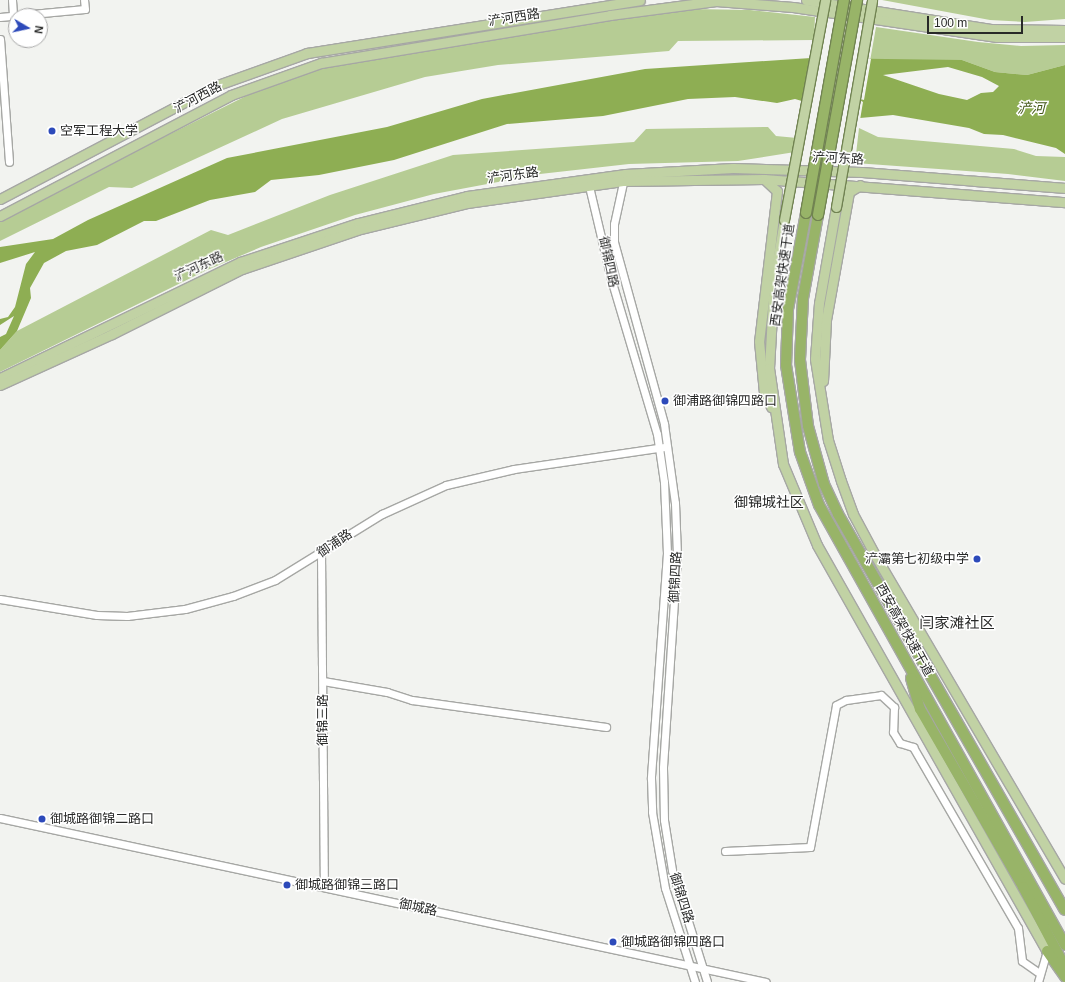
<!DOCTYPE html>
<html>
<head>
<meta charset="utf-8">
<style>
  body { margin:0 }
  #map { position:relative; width:1065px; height:982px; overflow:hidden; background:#f2f3f0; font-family:Arial,"Noto Sans SC",sans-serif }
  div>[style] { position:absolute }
  .green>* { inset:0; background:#b6cc94 }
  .water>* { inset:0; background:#8eae53 }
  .pier>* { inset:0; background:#f2f3f0 }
  .roads { filter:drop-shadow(1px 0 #a6a7a4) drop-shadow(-1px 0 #a6a7a4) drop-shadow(0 1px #a6a7a4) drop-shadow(0 -1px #a6a7a4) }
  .minor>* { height:7px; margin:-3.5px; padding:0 3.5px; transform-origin:3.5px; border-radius:3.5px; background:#fff }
  .major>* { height:9px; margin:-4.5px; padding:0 4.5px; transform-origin:4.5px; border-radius:4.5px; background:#c1d2a4 }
  .highway>* { height:10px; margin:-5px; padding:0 5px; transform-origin:5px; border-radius:5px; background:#98b468 }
  .bridges { filter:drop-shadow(1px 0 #718352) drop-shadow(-1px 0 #718352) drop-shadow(0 1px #718352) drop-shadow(0 -1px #718352) }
  .major-bridge>* { height:9px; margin:-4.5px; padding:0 4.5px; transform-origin:4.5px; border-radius:4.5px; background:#c1d2a4 }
  .highway-bridge>* { height:10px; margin:-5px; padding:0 5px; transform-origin:5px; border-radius:5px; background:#98b468 }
  .dots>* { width:11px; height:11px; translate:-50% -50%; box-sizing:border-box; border:2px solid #fff; border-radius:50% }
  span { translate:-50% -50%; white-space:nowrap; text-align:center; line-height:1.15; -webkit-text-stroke:3px #fff; paint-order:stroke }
  .street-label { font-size:13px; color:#282928 }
  .poi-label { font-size:13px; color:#282928 }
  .left { translate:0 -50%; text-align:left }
  .right { translate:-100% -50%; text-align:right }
  .water-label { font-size:14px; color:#435717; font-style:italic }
  .neighbourhood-label { font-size:14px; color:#282928 }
  .quarter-label { font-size:15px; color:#282928 }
  .north { position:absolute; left:8px; top:8px; width:40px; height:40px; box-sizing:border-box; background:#fff; border:1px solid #a9a9a9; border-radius:50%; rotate:99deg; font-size:11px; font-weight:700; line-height:16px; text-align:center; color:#282928 }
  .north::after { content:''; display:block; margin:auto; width:14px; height:18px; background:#2d4aba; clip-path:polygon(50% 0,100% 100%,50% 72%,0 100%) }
  .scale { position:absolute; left:927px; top:16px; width:96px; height:18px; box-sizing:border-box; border:2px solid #282928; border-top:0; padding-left:5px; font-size:12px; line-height:14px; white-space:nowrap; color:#282928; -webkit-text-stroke:3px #fff; paint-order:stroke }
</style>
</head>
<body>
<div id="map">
  <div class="green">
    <i style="clip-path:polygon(882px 0,1065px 0,1065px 19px,1025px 22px,990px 20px)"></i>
    <i style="clip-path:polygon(692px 9px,750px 10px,815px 17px,814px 40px,678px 41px,669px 51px,498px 65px,425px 77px,282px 119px,132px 188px,109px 187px,0 241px,0 219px,294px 72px,651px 12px)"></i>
    <i style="clip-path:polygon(876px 27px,978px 42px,1021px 46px,1065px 45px,1065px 65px,1027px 75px,995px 72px,962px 60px,870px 61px)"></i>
    <i style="clip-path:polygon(768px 127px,776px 136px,797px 138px,795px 152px,738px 161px,629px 164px,540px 174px,434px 194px,355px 215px,261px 247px,205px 271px,0 372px,0 350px,17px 331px,211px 230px,228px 235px,330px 195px,453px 155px,634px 142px,646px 129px)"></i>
    <i style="clip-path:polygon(859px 128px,878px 137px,1014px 149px,1036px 156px,1065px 157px,1065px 181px,1008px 174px,855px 163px)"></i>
  </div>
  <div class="water">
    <i style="clip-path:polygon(evenodd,811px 58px,962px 60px,995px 72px,1027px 75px,1065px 65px,1065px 154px,1056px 148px,1003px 135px,984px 134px,969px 128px,893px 115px,860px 118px,795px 99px,777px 103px,735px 97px,688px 99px,603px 116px,507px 124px,394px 160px,319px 175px,271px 180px,255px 192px,210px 200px,156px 221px,144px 221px,97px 245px,66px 251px,44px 263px,30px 288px,31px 298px,17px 331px,0 350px,0 337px,6px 334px,14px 316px,0 325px,0 319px,8px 317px,15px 307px,26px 264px,35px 252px,0 263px,0 247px,53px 239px,88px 220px,227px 158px,387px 127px,482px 99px,645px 69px,811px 58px,948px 67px,982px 77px,999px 86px,993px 92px,981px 93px,967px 100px,939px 94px,883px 75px,948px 67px)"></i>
  </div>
  <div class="pier">
    <i style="clip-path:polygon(823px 55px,871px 59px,864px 100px,856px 98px,863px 102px,860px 120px,841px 117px,803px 103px,811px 56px)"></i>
  </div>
  <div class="roads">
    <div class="minor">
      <i style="left:12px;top:0;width:16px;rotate:86deg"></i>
      <i style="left:0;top:17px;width:85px;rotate:-5.4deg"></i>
      <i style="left:85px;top:9px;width:9px;rotate:-96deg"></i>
      <i style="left:0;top:39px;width:123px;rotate:85.8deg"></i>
      <i style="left:624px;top:178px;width:47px;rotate:102.3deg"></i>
      <i style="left:614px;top:224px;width:18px;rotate:90deg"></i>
      <i style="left:614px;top:242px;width:189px;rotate:74.6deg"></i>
      <i style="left:664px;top:424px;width:80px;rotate:82.1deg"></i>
      <i style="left:675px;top:503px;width:53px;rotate:87.8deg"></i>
      <i style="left:677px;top:556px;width:212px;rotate:93.8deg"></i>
      <i style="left:663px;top:768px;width:52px;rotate:88.9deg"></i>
      <i style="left:664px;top:820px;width:51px;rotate:80.9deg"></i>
      <i style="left:672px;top:870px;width:117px;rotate:72.6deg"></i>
      <i style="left:588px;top:182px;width:100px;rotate:76.7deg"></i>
      <i style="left:611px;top:279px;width:162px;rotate:73.5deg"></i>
      <i style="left:657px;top:434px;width:49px;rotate:81.7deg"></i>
      <i style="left:664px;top:482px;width:71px;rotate:87.6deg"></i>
      <i style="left:667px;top:553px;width:226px;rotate:94.1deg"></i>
      <i style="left:651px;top:778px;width:34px;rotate:88deg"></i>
      <i style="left:652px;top:812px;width:77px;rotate:80.3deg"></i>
      <i style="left:665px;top:888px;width:99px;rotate:72.3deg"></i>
      <i style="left:321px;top:553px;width:333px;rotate:89.5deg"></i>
      <i style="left:0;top:599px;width:98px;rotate:9.4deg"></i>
      <i style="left:97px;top:615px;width:30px;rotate:2deg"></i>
      <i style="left:127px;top:616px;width:58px;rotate:-6.9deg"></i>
      <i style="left:185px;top:609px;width:50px;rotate:-15.2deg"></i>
      <i style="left:233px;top:596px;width:45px;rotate:-20.9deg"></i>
      <i style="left:275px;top:580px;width:126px;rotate:-31.7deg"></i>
      <i style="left:382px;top:514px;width:70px;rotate:-24.4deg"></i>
      <i style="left:446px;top:485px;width:70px;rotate:-13.2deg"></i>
      <i style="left:514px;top:469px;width:152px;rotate:-8.3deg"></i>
      <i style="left:323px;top:681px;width:65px;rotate:9.8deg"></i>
      <i style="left:387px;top:692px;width:26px;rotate:18deg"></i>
      <i style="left:412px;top:700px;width:196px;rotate:7.9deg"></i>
      <i style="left:0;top:818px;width:783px;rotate:12.08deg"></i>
      <i style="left:725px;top:851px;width:85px;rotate:-2.7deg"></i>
      <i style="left:810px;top:847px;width:144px;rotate:-79.6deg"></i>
      <i style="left:836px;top:705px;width:11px;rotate:-27deg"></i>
      <i style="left:846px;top:700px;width:35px;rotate:-8deg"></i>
      <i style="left:881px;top:695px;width:18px;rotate:43deg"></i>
      <i style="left:894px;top:707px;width:25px;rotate:92deg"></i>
      <i style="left:893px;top:732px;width:13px;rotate:58deg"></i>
      <i style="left:900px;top:743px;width:14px;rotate:17deg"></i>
      <i style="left:913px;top:747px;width:209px;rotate:59.9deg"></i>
      <i style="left:1018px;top:928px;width:33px;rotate:83deg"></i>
      <i style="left:1022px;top:961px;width:19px;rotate:35deg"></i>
      <i style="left:1038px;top:982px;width:32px;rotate:-74deg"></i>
    </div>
    <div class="major">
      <i style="left:806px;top:0;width:187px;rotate:8.9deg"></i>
      <i style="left:991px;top:29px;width:74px;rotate:0.8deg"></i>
      <i style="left:764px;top:179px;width:18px;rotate:43deg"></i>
      <i style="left:777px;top:191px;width:151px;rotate:96.8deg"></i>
      <i style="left:759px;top:341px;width:52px;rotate:84.5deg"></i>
      <i style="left:764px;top:393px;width:16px;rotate:63deg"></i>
      <i style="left:0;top:199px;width:243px;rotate:-27.7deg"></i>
      <i style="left:215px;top:86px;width:98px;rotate:-19.7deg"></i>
      <i style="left:307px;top:53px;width:337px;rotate:-9deg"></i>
      <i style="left:836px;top:207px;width:97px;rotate:100deg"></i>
      <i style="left:819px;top:303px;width:56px;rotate:94.1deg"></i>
      <i style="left:815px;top:359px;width:82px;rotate:80.9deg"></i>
      <i style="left:828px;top:440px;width:43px;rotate:72.4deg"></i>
      <i style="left:841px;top:481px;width:35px;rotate:70deg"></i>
      <i style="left:853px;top:514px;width:49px;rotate:61.9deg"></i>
      <i style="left:876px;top:557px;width:373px;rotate:59.6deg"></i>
      <i style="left:0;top:216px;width:261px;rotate:-27.6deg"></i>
      <i style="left:231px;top:95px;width:96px;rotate:-19.6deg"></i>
      <i style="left:321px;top:63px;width:293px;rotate:-9.4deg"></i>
      <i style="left:610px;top:15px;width:107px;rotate:-7.5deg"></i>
      <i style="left:716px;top:1px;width:77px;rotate:4.5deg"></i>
      <i style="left:793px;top:7px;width:206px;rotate:8.4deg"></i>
      <i style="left:997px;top:37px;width:68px"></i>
      <i style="left:784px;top:220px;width:60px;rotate:99.6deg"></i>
      <i style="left:774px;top:279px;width:89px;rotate:93.2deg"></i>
      <i style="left:769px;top:368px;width:97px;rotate:81.7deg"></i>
      <i style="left:783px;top:464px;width:88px;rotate:67.2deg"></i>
      <i style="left:817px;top:545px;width:467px;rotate:60.5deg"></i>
      <i style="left:0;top:378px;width:267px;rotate:-25.8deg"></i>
      <i style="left:240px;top:262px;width:124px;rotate:-18.3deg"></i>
      <i style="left:358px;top:223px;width:112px;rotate:-13.9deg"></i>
      <i style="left:467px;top:196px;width:160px;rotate:-7.9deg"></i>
      <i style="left:625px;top:174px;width:108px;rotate:-3.2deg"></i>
      <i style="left:733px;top:168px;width:129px;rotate:1.8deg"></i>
      <i style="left:862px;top:172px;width:204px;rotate:4.5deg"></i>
      <i style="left:823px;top:381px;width:61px;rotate:-87.2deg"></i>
      <i style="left:826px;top:320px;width:130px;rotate:-79.8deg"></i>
      <i style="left:849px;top:192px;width:13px;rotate:-32deg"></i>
      <i style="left:0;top:385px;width:123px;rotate:-24.5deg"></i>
      <i style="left:112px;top:334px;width:145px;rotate:-26.6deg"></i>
      <i style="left:242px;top:269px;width:121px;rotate:-18.7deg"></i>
      <i style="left:357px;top:230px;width:113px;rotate:-13.8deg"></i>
      <i style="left:467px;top:203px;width:159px;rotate:-8deg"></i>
      <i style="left:624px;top:181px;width:140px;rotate:-0.8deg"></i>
      <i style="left:764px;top:179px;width:302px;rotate:4.4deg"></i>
      <i style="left:902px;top:607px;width:40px;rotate:69deg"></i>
    </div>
    <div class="highway">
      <i style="left:806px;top:213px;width:98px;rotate:100.6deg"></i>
      <i style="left:788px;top:309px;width:56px;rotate:92deg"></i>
      <i style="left:786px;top:365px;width:88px;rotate:80.9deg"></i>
      <i style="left:800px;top:452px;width:56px;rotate:70.3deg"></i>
      <i style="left:819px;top:505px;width:504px;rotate:60.79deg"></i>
      <i style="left:818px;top:215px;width:84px;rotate:100.2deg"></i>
      <i style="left:803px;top:298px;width:62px;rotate:92.8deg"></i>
      <i style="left:800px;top:360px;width:66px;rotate:83.1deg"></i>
      <i style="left:808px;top:426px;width:60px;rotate:74.6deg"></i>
      <i style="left:824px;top:484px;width:33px;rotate:65deg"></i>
      <i style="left:838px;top:514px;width:456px;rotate:60.2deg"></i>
      <i style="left:911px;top:678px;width:32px;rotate:74deg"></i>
      <i style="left:920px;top:709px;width:206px;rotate:59.9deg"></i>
      <i style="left:1023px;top:887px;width:90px;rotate:62.3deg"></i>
      <i style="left:1047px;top:951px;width:32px;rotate:55deg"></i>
    </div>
  </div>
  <div class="bridges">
    <div class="major-bridge">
      <i style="left:836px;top:207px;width:210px;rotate:-80.1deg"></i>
      <i style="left:784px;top:220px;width:224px;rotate:-79.4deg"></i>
    </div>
    <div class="highway-bridge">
      <i style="left:806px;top:213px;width:216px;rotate:-79.9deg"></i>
      <i style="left:818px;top:215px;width:219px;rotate:-79.7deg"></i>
    </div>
  </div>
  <div class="dots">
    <i style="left:52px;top:131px;background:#2d4aba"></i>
    <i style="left:665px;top:401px;background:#2d4aba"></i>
    <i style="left:977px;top:559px;background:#2d4aba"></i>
    <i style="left:42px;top:819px;background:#2d4aba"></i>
    <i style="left:287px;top:885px;background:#2d4aba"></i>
    <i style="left:613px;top:942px;background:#2d4aba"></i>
  </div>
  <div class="street-label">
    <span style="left:514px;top:18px;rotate:-9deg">浐河西路</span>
    <span style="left:198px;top:98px;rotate:-28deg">浐河西路</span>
    <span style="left:838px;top:159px;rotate:3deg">浐河东路</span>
    <span style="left:513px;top:176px;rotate:-8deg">浐河东路</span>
    <span style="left:608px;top:262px;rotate:78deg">御锦四路</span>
    <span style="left:199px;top:267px;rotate:-25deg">浐河东路</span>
    <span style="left:783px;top:275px;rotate:-82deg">西安高架快速干道</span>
    <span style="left:335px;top:544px;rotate:-34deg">御浦路</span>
    <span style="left:676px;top:577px;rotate:-87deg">御锦四路</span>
    <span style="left:904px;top:630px;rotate:61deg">西安高架快速干道</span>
    <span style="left:323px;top:720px;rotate:-90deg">御锦三路</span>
    <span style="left:681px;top:898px;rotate:73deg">御锦四路</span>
    <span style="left:418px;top:908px;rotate:12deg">御城路</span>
  </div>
  <div class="poi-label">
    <span class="left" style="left:60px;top:131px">空军工程大学</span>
    <span class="left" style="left:673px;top:401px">御浦路御锦四路口</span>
    <span class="right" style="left:969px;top:559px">浐灞第七初级中学</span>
    <span class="left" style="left:50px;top:819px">御城路御锦二路口</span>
    <span class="left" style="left:295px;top:885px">御城路御锦三路口</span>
    <span class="left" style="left:621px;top:942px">御城路御锦四路口</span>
  </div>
  <div class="water-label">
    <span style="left:1031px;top:108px">浐河</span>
  </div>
  <div class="neighbourhood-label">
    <span style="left:769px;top:502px">御锦城社区</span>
  </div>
  <div class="quarter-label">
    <span style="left:957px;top:623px">闫家滩社区</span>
  </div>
  <div class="north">N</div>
  <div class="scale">100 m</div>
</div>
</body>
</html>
